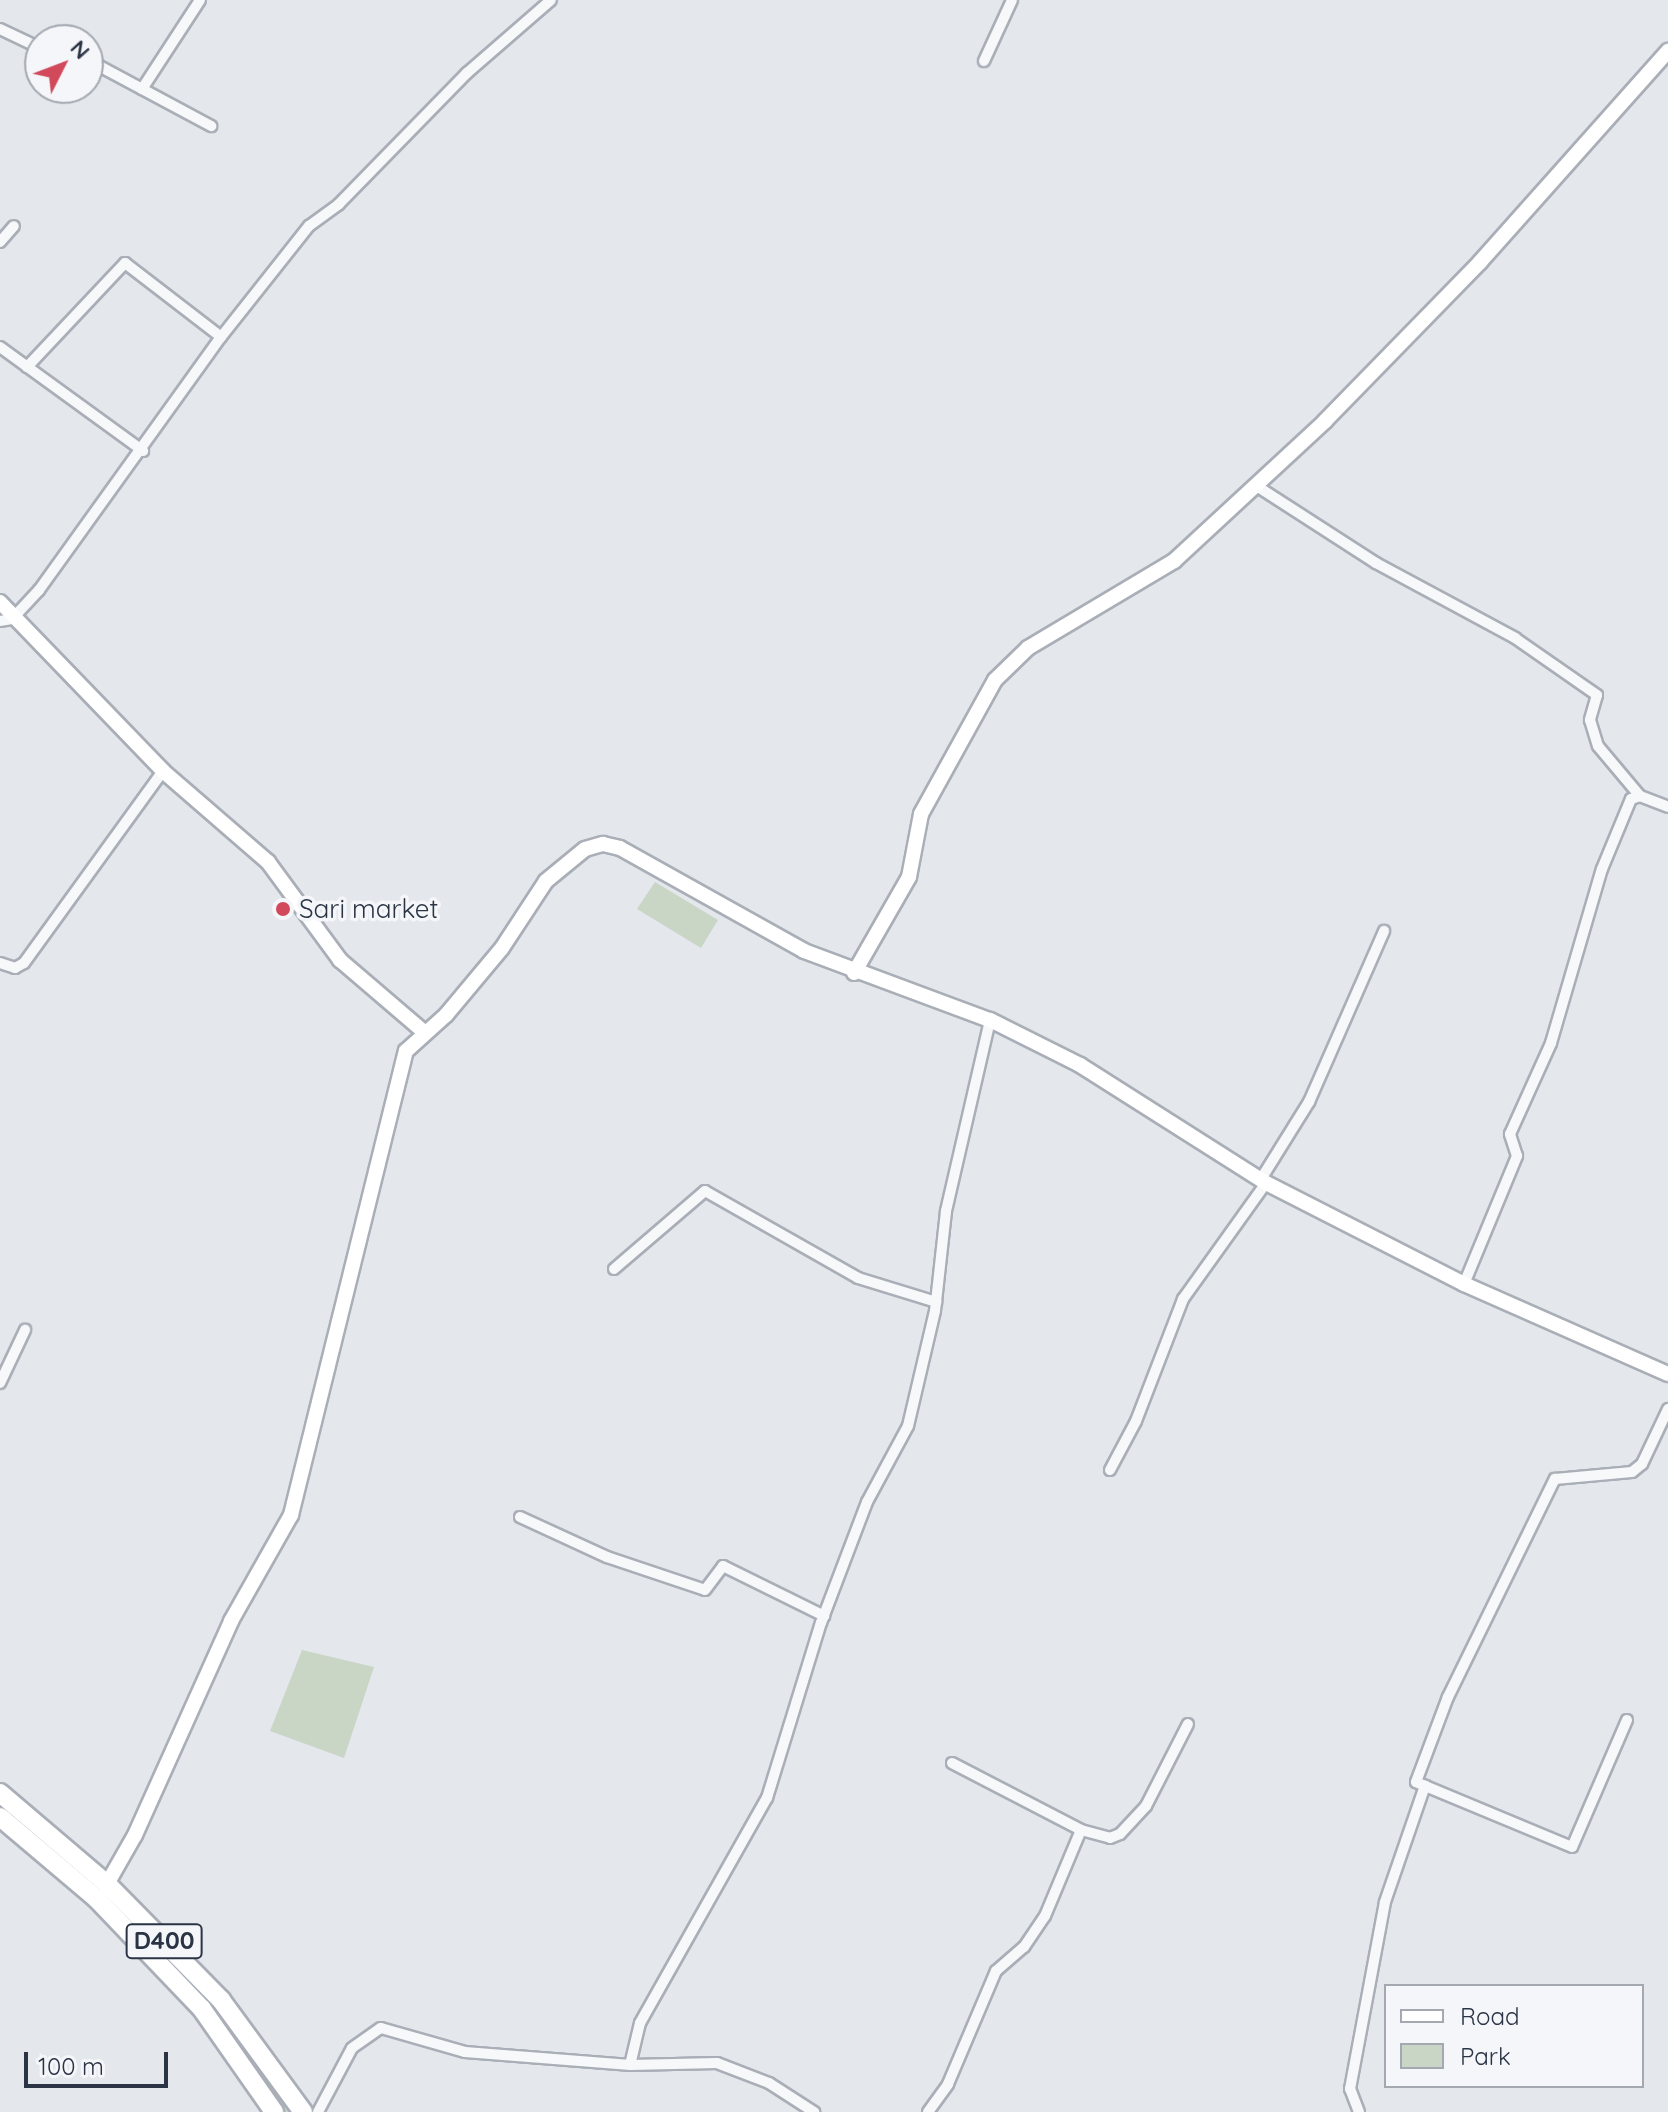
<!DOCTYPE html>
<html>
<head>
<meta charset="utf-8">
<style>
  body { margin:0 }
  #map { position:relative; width:1668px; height:2112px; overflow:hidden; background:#e4e7ec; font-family:Quicksand,sans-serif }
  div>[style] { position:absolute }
  .green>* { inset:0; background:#c9d6c5 }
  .roads { filter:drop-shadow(2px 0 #a9aeb7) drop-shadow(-2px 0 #a9aeb7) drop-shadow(0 2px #a9aeb7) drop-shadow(0 -2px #a9aeb7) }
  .street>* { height:10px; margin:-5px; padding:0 5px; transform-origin:5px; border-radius:5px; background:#f7f8fa }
  .secondary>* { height:14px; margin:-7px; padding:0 7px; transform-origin:7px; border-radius:7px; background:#fff }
  .highway>* { height:18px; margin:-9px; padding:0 9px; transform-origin:9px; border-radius:9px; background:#fff }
  .dots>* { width:22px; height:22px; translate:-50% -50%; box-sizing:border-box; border:4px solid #f4f6f9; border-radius:50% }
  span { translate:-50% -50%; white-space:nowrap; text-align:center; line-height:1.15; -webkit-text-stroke:7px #f4f6f9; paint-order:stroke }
  .shield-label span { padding:2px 6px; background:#f4f6f9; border:2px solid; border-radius:6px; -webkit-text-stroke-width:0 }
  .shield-label { font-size:24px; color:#2b3445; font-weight:700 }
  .poi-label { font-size:26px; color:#2b3445 }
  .left { translate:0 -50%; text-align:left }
  .legend { position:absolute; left:1384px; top:1984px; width:260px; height:104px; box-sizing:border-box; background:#f4f6f9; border:2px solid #a4a8b1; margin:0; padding:10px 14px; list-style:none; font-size:24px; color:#2b3445 }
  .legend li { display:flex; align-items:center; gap:16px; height:40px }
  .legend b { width:40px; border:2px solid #a4a8b1 }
  .north { position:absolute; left:24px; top:24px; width:80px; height:80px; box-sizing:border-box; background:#f4f6f9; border:2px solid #a4a8b1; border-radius:50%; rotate:48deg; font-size:22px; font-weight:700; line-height:32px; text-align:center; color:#2b3445 }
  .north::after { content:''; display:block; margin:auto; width:28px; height:36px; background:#d1495b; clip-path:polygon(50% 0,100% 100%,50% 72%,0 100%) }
  .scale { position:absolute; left:24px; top:2052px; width:144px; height:36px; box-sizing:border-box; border:4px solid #2b3445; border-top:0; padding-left:10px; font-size:24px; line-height:28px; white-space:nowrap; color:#2b3445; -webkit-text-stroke:6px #f4f6f9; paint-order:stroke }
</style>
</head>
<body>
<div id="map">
  <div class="green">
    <i style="clip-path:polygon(655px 882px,718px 920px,701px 948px,637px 909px)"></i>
    <i style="clip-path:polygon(302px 1650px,374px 1667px,344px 1758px,270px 1731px)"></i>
    <i style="clip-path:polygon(138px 1924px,236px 2029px,294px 2112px,282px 2112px,134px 1928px)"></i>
  </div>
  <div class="roads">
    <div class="street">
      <i style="left:0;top:29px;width:44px;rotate:25.4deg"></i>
      <i style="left:88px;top:60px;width:140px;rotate:28.2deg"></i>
      <i style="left:984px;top:61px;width:67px;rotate:-65.3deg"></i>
      <i style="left:142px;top:89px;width:106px;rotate:-56.9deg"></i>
      <i style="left:0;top:242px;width:21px;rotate:-49deg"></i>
      <i style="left:0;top:347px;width:177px;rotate:36deg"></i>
      <i style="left:27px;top:367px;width:143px;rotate:-46.7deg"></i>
      <i style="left:125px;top:263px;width:121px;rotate:37.6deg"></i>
      <i style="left:1255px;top:485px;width:144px;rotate:32.8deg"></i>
      <i style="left:1376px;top:563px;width:158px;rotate:28.3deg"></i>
      <i style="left:1515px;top:638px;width:100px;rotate:34.8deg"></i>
      <i style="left:1597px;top:695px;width:26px;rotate:106deg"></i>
      <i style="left:1590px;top:720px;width:27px;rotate:73deg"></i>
      <i style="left:1598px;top:746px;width:65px;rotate:50deg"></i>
      <i style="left:0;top:621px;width:12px;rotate:-9deg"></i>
      <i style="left:12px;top:619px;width:40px;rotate:-47deg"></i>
      <i style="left:39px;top:590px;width:312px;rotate:-54.3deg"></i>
      <i style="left:221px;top:337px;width:142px;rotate:-51.6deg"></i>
      <i style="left:309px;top:226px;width:37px;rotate:-36deg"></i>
      <i style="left:339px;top:204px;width:183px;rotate:-45.7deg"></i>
      <i style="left:467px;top:73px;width:111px;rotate:-41deg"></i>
      <i style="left:0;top:963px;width:16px;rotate:18deg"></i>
      <i style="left:15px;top:968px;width:10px;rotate:-29deg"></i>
      <i style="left:24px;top:963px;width:237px;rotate:-54.1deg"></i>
      <i style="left:1261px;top:1179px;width:91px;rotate:-58.1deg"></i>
      <i style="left:1309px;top:1102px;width:187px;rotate:-66.3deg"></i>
      <i style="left:614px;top:1269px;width:120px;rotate:-40.6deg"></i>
      <i style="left:705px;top:1191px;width:176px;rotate:29.6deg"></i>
      <i style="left:858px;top:1278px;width:82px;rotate:17.1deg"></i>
      <i style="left:1464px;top:1284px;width:139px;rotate:-67.5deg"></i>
      <i style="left:1517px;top:1156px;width:23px;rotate:-108deg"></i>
      <i style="left:1510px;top:1134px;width:100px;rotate:-65.7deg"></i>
      <i style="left:1551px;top:1043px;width:181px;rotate:-73.7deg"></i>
      <i style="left:1602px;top:869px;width:76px;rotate:-67.5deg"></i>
      <i style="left:1631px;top:799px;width:9px;rotate:-18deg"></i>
      <i style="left:1640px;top:796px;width:30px;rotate:21deg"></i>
      <i style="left:0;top:1383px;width:59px;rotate:-64.7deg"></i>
      <i style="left:1110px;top:1470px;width:55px;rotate:-62deg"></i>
      <i style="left:1136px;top:1421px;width:131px;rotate:-68.9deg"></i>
      <i style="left:1183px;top:1299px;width:143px;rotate:-54.4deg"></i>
      <i style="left:520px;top:1517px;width:96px;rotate:24.7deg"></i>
      <i style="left:607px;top:1557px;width:103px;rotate:18.6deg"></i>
      <i style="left:705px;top:1590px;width:30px;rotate:-53deg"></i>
      <i style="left:723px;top:1566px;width:113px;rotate:26.3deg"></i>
      <i style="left:1627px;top:1720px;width:138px;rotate:113.4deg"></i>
      <i style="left:1572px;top:1847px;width:169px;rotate:-157.4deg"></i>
      <i style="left:1416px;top:1782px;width:91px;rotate:-69.4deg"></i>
      <i style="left:1448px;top:1697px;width:243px;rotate:-63.9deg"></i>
      <i style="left:1555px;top:1479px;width:77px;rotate:-5.2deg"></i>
      <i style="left:1632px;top:1472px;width:13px;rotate:-39deg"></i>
      <i style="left:1642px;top:1464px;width:61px;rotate:-64.7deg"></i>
      <i style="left:952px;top:1763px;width:145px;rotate:27.4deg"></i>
      <i style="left:1081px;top:1830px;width:30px;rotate:15deg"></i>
      <i style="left:1110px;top:1838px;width:11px;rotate:-22deg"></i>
      <i style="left:1120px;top:1834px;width:38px;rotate:-47deg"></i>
      <i style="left:1146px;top:1806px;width:92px;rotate:-62.9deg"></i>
      <i style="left:630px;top:2065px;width:43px;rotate:-76.6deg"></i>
      <i style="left:640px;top:2023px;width:258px;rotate:-60.6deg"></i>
      <i style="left:767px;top:1798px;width:183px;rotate:-72.9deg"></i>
      <i style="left:821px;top:1623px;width:129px;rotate:-69.2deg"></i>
      <i style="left:867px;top:1502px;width:86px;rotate:-61.7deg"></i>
      <i style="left:908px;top:1426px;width:118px;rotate:-76.8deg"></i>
      <i style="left:935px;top:1311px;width:101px;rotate:-83.7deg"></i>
      <i style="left:946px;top:1211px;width:196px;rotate:-77deg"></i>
      <i style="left:318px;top:2112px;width:72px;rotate:-62deg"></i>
      <i style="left:352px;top:2048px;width:35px;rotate:-35deg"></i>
      <i style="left:381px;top:2028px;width:87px;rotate:15.9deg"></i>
      <i style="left:465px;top:2052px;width:166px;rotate:4.5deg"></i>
      <i style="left:630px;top:2065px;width:87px;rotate:-1.3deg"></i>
      <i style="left:717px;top:2063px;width:56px;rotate:21deg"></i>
      <i style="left:769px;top:2083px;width:54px;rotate:32.8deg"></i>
      <i style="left:928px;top:2112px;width:34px;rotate:-54deg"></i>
      <i style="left:948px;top:2084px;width:123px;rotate:-67deg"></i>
      <i style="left:996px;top:1971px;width:37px;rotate:-41deg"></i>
      <i style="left:1024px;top:1947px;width:37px;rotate:-56deg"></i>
      <i style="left:1045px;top:1916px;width:93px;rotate:-67.3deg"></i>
      <i style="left:1359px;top:2112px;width:25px;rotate:-111deg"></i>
      <i style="left:1350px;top:2089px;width:190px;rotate:-79.4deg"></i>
      <i style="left:1385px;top:1902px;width:123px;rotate:-71deg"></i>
    </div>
    <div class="secondary">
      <i style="left:0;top:602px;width:235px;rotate:46deg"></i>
      <i style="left:163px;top:771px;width:139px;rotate:40.9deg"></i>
      <i style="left:268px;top:862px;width:122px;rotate:53.7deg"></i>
      <i style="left:340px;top:960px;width:111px;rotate:40.6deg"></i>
      <i style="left:854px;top:973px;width:111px;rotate:-60.2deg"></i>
      <i style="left:909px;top:877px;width:64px;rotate:-79.2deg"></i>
      <i style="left:921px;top:814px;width:153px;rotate:-61.1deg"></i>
      <i style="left:995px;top:680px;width:46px;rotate:-44.1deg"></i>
      <i style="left:1028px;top:648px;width:170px;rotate:-30.8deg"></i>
      <i style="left:1174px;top:561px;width:206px;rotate:-42.8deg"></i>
      <i style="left:1325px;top:421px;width:222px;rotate:-45.7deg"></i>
      <i style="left:1480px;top:262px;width:283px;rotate:-48.3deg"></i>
      <i style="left:107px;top:1884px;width:56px;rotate:-60.3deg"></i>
      <i style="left:135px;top:1835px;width:235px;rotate:-65.8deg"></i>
      <i style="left:231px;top:1621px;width:122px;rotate:-60.5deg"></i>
      <i style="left:291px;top:1515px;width:478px;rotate:-76.1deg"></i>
      <i style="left:406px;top:1051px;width:54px;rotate:-42deg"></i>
      <i style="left:446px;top:1015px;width:87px;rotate:-50.1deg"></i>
      <i style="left:502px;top:948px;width:80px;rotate:-56.7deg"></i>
      <i style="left:546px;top:881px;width:50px;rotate:-39.4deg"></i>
      <i style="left:585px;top:849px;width:19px;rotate:-16deg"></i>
      <i style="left:603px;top:844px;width:17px;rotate:13deg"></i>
      <i style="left:620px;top:848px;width:211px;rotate:29.2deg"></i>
      <i style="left:804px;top:951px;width:198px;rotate:20.4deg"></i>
      <i style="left:990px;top:1020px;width:101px;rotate:26.6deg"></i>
      <i style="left:1080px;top:1065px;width:220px;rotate:32.4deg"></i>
      <i style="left:1266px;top:1183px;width:222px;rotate:27deg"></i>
      <i style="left:1464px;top:1284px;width:223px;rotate:23.8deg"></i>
    </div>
    <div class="highway">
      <i style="left:0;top:1793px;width:140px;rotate:40.4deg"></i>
      <i style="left:107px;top:1884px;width:163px;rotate:45.5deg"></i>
      <i style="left:221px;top:2000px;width:139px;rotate:53.8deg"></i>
      <i style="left:0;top:1817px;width:126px;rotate:40.2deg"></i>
      <i style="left:96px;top:1898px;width:153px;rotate:46.3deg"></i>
      <i style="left:202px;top:2009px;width:126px;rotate:55deg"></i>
    </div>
  </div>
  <div class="dots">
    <i style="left:283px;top:909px;background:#d1495b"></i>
  </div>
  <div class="shield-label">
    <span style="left:164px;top:1941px">D400</span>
  </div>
  <div class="poi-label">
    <span class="left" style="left:299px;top:909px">Sari market</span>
  </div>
  <ul class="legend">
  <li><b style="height:10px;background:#fff"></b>Road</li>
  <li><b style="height:22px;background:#c9d6c5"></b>Park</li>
  </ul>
  <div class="north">N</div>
  <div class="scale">100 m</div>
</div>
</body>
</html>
